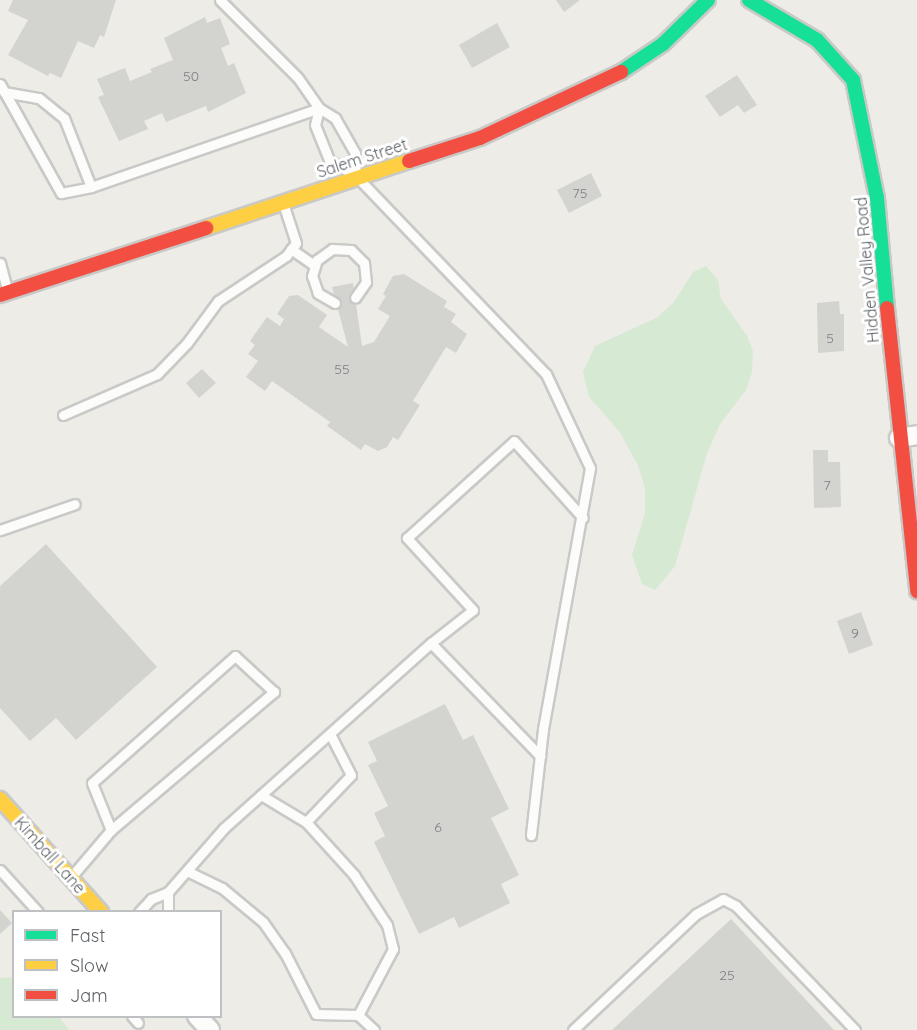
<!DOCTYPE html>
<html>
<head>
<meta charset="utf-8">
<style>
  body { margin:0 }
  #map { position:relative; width:917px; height:1030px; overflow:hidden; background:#edece7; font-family:Quicksand,sans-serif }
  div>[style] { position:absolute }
  .green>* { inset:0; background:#d6e9d3 }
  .building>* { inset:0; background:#d3d3d0 }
  .roads { filter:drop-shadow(2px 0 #c9c9c8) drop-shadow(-2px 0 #c9c9c8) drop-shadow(0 2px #c9c9c8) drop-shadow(0 -2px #c9c9c8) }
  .lane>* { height:9px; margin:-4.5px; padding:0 4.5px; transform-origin:4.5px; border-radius:4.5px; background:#fcfcfb }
  .street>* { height:18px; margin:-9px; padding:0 9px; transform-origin:9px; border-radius:9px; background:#fcfcfb }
  .fast>* { height:14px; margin:-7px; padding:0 7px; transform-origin:7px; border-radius:7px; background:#16e098 }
  .slow>* { height:14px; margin:-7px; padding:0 7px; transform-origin:7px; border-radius:7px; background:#ffcf43 }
  .jam>* { height:14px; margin:-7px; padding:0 7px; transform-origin:7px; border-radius:7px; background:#f24e42 }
  span { translate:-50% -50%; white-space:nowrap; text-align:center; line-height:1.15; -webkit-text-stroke:6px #fff; paint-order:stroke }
  .number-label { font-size:14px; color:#7c7f82 }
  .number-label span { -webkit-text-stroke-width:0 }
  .street-label { font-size:16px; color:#5d6166 }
  .legend { position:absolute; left:12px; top:910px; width:210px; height:108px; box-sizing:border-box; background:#fff; border:2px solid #bec0c2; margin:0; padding:8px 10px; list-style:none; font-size:18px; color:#5d6166 }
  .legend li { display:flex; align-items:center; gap:12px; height:30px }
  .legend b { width:30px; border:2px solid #bec0c2 }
</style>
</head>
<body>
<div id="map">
  <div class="green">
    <i style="clip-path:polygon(706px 266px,718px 280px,721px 299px,747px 336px,753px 351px,752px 372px,746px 390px,720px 424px,707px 453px,675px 566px,655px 590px,642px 584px,632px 555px,645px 513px,645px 488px,638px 465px,619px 431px,589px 397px,583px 372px,595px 346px,658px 317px,674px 302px,693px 272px)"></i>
    <i style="clip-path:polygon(13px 977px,14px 1016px,59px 1017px,69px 1030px,0 1030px,0 978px)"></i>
  </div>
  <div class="building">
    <i style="clip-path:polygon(13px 0,116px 0,104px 37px,100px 35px,94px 48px,78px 41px,61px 78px,50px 73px,48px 76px,8px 55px,28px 20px,8px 11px)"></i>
    <i style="clip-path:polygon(556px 0,580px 0,564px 12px)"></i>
    <i style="clip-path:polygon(205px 17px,207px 23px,220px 18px,230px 44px,221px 48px,228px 66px,234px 63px,246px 93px,208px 112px,206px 106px,166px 122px,162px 113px,144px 121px,148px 129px,119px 141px,98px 97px,104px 95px,97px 79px,125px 68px,130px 81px,152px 72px,150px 69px,173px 60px,164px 38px)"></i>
    <i style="clip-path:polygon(497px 23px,510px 47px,472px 68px,459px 45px)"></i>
    <i style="clip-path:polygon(737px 75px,757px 105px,744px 113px,738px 105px,720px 117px,705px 96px)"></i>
    <i style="clip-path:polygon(591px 173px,602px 196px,569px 213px,557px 190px)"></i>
    <i style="clip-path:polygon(404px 274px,447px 301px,444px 307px,456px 314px,451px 322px,467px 334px,456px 353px,446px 347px,413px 401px,420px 405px,398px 440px,393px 437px,387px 447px,378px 451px,365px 444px,361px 450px,327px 426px,330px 422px,272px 381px,265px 391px,246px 377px,258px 361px,248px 354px,255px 345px,250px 341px,267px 317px,280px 326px,284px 319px,277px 314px,289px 296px,298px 295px,327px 315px,319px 327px,348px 347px,332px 287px,353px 283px,362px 346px,374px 342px,390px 316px,378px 309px,386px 296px,383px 294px,393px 276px)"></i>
    <i style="clip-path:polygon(839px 301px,840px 314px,844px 314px,844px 351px,818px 353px,817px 303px)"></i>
    <i style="clip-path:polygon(202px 369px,216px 383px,199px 398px,186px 383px)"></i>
    <i style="clip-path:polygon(813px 450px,828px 450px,828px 462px,840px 462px,841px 507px,814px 508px)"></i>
    <i style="clip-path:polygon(46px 544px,157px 667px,76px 740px,56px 718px,30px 741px,0 708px,0 586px)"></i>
    <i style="clip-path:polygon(861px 612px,873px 645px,849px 654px,837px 621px)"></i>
    <i style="clip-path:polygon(445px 704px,463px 740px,473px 735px,509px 809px,491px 818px,519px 875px,501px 884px,510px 903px,459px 928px,454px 917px,419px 934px,374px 842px,385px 836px,374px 813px,388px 806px,368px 765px,377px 761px,368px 742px)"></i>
    <i style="clip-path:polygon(0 910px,12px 923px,0 934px)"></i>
    <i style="clip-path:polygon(731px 919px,834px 1030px,612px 1030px)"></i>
  </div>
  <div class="roads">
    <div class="lane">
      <i style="left:220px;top:0;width:110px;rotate:45deg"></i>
      <i style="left:298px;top:78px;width:37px;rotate:55deg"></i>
      <i style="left:319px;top:108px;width:19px;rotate:32deg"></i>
      <i style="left:335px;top:118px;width:40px;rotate:60.3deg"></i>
      <i style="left:355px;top:153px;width:23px;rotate:88deg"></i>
      <i style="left:0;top:84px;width:125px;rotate:60.8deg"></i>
      <i style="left:61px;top:193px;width:31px;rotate:-11deg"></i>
      <i style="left:91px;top:187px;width:241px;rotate:-19.1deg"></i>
      <i style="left:4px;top:92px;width:36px;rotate:10deg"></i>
      <i style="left:39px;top:98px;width:32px;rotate:39deg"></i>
      <i style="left:64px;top:118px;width:74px;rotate:68.6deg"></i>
      <i style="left:319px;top:108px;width:17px;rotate:103deg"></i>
      <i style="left:315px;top:125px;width:38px;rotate:68deg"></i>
      <i style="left:329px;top:160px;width:31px;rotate:31deg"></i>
      <i style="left:356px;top:176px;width:274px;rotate:46.2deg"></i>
      <i style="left:546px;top:374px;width:104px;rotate:64.9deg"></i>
      <i style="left:590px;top:468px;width:265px;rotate:100.2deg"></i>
      <i style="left:543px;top:729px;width:107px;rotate:96.5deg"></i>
      <i style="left:291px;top:249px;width:28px;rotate:35deg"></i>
      <i style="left:0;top:263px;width:28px;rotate:75deg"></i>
      <i style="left:335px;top:303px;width:20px;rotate:-150deg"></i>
      <i style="left:318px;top:293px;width:18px;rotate:-109deg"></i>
      <i style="left:312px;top:276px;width:17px;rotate:-73deg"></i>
      <i style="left:317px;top:260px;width:19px;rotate:-36deg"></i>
      <i style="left:332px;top:249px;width:19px;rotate:3deg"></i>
      <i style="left:351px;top:250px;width:18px;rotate:45deg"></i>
      <i style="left:364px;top:263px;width:19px;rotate:84deg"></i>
      <i style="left:366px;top:282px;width:19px;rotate:125deg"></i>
      <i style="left:63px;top:415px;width:103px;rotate:-23.6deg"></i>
      <i style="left:157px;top:374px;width:43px;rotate:-45.9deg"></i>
      <i style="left:187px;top:343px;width:52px;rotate:-53.6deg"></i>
      <i style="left:218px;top:301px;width:82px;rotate:-33.5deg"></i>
      <i style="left:286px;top:256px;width:16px;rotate:-52deg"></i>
      <i style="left:296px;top:243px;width:42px;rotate:-108deg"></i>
      <i style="left:0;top:530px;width:79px;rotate:-19.1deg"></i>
      <i style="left:431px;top:643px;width:53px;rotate:-38.2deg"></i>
      <i style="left:473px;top:610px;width:98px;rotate:-132.5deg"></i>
      <i style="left:407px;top:538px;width:144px;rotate:-42.2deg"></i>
      <i style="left:514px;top:441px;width:103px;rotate:48.1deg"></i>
      <i style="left:261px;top:795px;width:52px;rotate:31deg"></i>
      <i style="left:306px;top:822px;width:65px;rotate:-46.2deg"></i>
      <i style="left:351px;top:775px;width:46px;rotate:-117.1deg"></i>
      <i style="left:306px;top:822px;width:72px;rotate:47.8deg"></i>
      <i style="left:354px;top:875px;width:60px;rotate:56.6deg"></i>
      <i style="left:387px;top:925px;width:25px;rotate:76deg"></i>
      <i style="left:393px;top:949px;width:75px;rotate:117.9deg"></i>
      <i style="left:358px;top:1015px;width:22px;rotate:43deg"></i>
      <i style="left:0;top:870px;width:57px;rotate:47.9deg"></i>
      <i style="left:187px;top:871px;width:39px;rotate:26deg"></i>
      <i style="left:222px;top:888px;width:53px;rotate:39.7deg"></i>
      <i style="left:263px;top:922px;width:38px;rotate:55deg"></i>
      <i style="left:285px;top:953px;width:68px;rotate:63.1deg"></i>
      <i style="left:316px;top:1014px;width:42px;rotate:1.4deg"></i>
      <i style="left:71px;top:877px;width:62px;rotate:-49.6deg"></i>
      <i style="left:111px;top:830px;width:214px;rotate:-40.3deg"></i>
      <i style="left:274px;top:692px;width:53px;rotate:-137.3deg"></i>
      <i style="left:235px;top:656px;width:191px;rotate:138.4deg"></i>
      <i style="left:92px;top:783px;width:51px;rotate:68deg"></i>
      <i style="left:139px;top:912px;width:18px;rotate:-47deg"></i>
      <i style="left:151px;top:899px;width:18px;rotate:-22deg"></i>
      <i style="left:168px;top:892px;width:85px;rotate:-48.8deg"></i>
      <i style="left:224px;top:828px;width:278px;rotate:-41.8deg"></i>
      <i style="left:431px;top:643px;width:157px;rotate:46deg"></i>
      <i style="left:168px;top:912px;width:20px;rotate:-90deg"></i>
      <i style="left:132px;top:1016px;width:9px;rotate:49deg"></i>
      <i style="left:573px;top:1030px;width:169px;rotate:-43.3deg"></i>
      <i style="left:696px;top:914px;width:31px;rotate:-29deg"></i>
      <i style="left:723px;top:899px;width:15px;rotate:28deg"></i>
      <i style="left:736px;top:906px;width:172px;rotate:46.2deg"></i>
    </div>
    <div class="street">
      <i style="left:899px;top:438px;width:18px;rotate:-9deg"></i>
      <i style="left:197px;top:1016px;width:19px;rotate:47deg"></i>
    </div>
    <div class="fast">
      <i style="left:749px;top:0;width:79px;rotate:30.5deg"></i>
      <i style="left:817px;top:40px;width:54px;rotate:48deg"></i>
      <i style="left:853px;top:80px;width:120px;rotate:78.5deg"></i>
      <i style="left:877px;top:198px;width:110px;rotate:84.8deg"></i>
      <i style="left:621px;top:72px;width:50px;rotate:-33.7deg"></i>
      <i style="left:663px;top:44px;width:63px;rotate:-44.4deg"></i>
    </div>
    <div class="slow">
      <i style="left:206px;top:228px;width:214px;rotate:-18.3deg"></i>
      <i style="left:0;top:799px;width:152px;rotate:48.2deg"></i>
    </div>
    <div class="jam">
      <i style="left:409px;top:161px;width:75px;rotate:-17.9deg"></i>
      <i style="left:480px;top:138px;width:156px;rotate:-25.1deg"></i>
      <i style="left:0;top:295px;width:217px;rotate:-18deg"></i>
      <i style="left:887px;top:308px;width:285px;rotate:83.9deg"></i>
    </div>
  </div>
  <div class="number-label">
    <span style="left:191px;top:76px">50</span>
    <span style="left:580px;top:193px">75</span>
    <span style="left:830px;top:338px">5</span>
    <span style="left:342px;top:369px">55</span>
    <span style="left:827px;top:485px">7</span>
    <span style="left:855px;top:633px">9</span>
    <span style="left:438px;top:827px">6</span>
    <span style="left:727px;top:975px">25</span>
  </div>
  <div class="street-label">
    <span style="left:362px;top:158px;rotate:-18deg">Salem Street</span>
    <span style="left:867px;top:270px;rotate:-95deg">Hidden Valley Road</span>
    <span style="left:50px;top:855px;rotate:48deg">Kimball Lane</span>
  </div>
  <ul class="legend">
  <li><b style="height:8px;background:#16e098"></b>Fast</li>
  <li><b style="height:8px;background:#ffcf43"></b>Slow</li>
  <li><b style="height:8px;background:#f24e42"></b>Jam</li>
  </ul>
</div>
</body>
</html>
